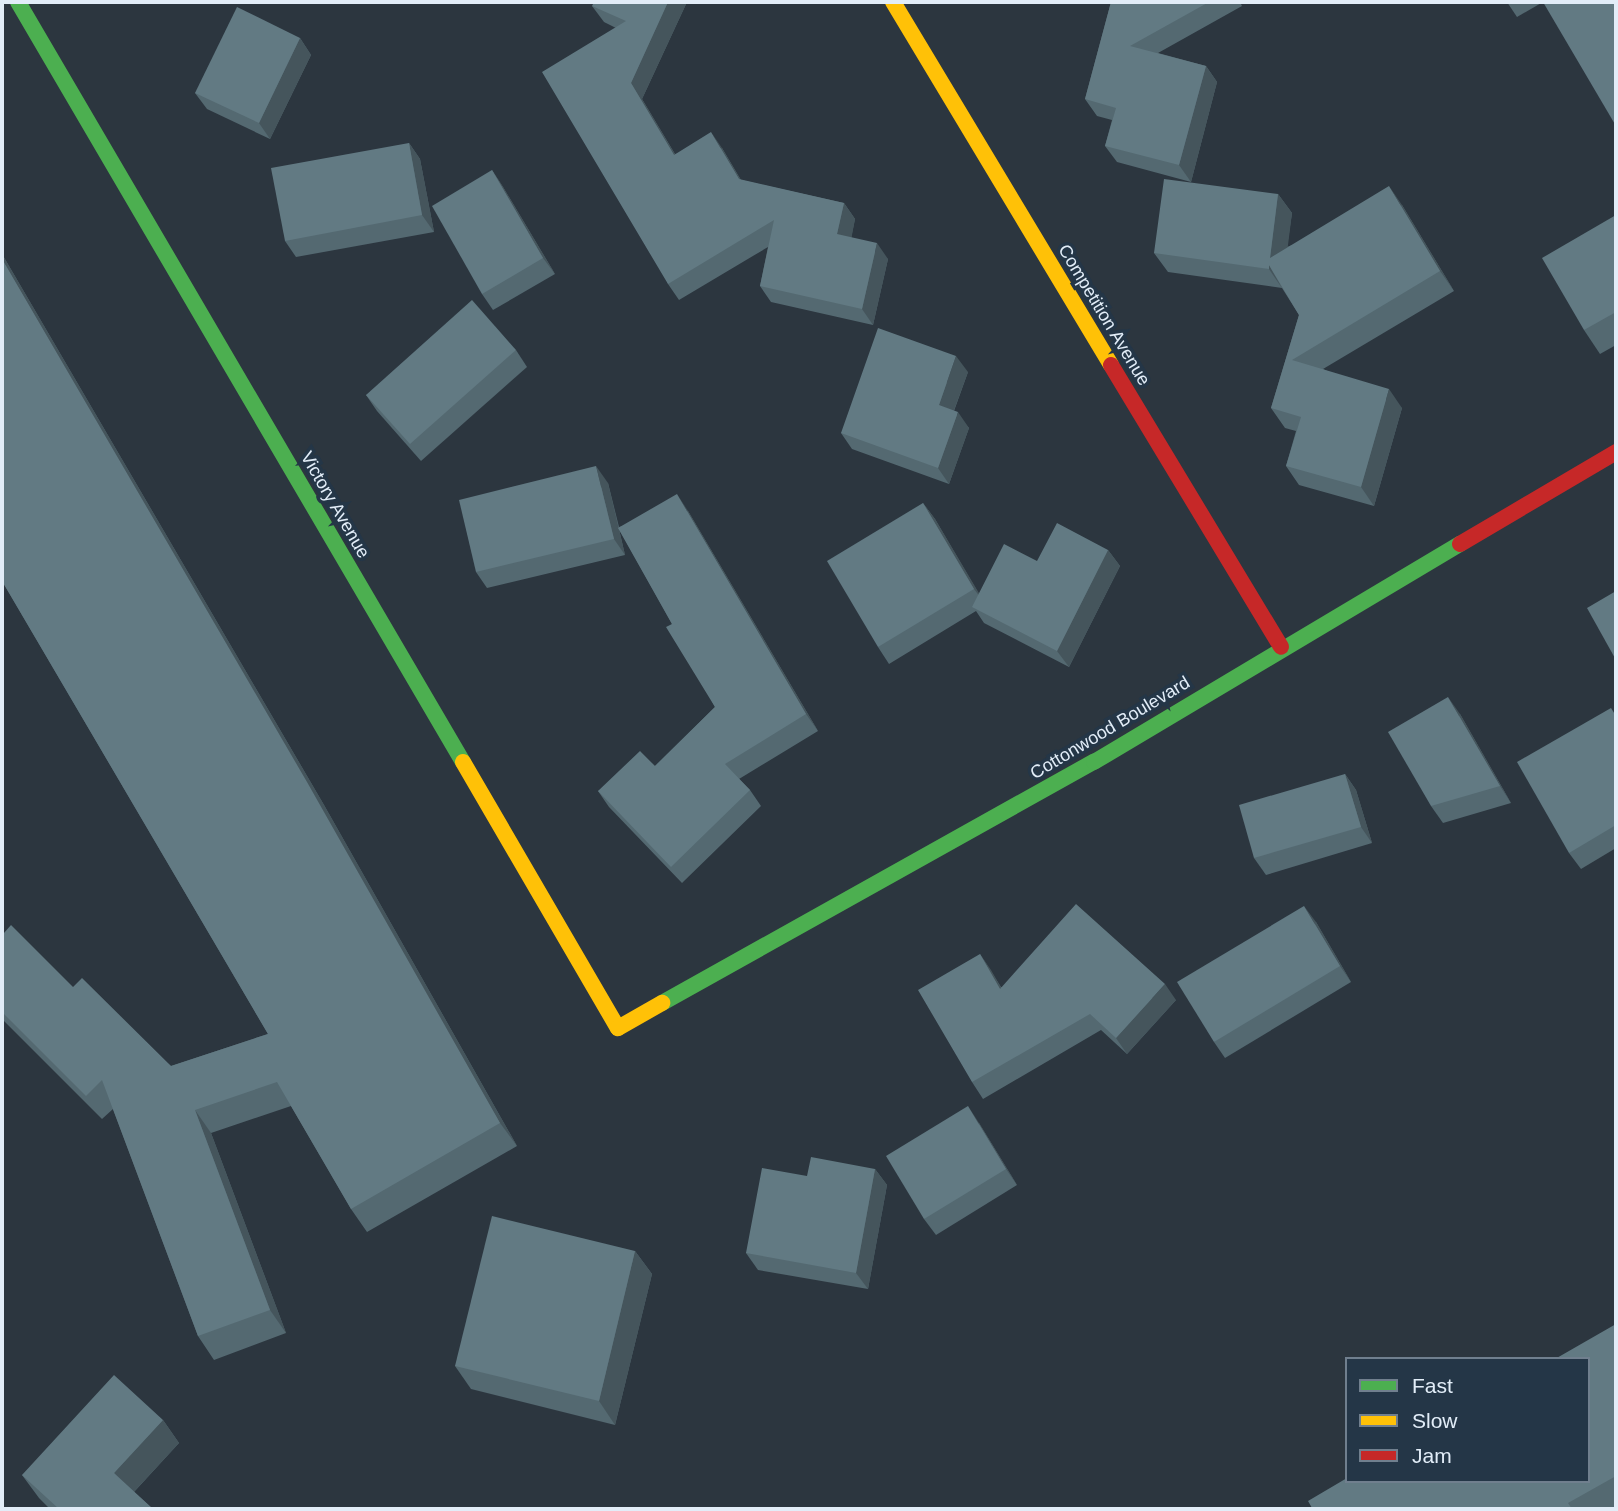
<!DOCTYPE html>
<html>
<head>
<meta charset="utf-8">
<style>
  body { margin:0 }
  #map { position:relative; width:1618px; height:1511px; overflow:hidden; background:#2c363f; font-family:Arial,sans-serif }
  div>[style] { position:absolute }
  .fast>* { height:16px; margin:-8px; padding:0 8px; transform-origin:8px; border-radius:8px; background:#4caf50 }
  .slow>* { height:16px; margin:-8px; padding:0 8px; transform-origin:8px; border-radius:8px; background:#ffc107 }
  .jam>* { height:16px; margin:-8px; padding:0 8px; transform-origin:8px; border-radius:8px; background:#c62828 }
  .wall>* { inset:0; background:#546971 }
  .shaded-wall>* { inset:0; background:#45555c }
  .building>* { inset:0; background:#627a83 }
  span { translate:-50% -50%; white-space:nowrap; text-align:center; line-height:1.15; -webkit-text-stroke:7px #243647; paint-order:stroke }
  .street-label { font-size:18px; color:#e2edf8 }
  .frame { position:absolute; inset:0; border:4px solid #e2edf8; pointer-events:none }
  .legend { position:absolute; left:1345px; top:1357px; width:245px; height:126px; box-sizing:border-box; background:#243647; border:2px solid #707f8e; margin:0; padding:9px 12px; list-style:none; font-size:21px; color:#e2edf8 }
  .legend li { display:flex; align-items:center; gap:14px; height:35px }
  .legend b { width:35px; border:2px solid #707f8e }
</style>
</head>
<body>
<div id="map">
  <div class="fast">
    <i style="left:18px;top:2px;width:881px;rotate:59.65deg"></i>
    <i style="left:662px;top:1003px;width:495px;rotate:-29.2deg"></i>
    <i style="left:1094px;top:762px;width:426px;rotate:-30.8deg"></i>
  </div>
  <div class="slow">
    <i style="left:893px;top:2px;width:423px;rotate:59deg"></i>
    <i style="left:463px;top:762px;width:308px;rotate:59.8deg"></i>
    <i style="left:618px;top:1028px;width:51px;rotate:-29.6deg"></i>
  </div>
  <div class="jam">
    <i style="left:1111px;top:365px;width:329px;rotate:58.9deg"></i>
    <i style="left:1460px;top:544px;width:181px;rotate:-30.5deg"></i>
  </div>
  <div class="wall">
    <i style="clip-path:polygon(687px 2px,642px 99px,675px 154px,722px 148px,741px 180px,844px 203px,855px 219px,851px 238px,888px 259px,873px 325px,771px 302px,760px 286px,768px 247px,679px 300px,668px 284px,616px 28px,604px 22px,592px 6px)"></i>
    <i style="clip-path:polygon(1111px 2px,1240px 2px,1242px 6px,1158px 53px,1206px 66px,1217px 82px,1191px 182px,1117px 162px,1105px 146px,1112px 120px,1097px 116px,1085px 99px)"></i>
    <i style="clip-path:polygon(1507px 2px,1543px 2px,1517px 17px)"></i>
    <i style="clip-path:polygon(300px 38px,311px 55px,270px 139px,207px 109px,195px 93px)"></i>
    <i style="clip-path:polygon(409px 143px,420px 159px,434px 232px,296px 257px,285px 241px)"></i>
    <i style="clip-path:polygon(492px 170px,503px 187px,555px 274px,493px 310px,482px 294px)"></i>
    <i style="clip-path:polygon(1278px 194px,1292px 213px,1287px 247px,1402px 205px,1454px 291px,1323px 369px,1402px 408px,1374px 506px,1299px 485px,1286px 466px,1296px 431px,1285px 428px,1271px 408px,1299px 315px,1282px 288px,1168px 272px,1154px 253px)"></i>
    <i style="clip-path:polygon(1616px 215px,1616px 345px,1600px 354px,1584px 330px)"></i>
    <i style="clip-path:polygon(2px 254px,324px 805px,517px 1146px,367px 1232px,351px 1209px,291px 1106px,211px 1133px,286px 1333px,214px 1360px,198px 1336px,113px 1109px,102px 1119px,2px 1019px,2px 931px,171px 1066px,268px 1034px,2px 581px)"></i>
    <i style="clip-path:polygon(516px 350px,527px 367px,421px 461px,377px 411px,366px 395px)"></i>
    <i style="clip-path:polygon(968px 372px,954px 411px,969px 428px,949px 484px,852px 449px,841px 433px)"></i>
    <i style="clip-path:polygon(608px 483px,619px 527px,688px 511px,818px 731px,739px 779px,750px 790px,761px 806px,682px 883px,609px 807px,598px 791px,655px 766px,715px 707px,672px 624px,619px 529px,625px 555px,487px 588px,476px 572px)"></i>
    <i style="clip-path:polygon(923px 503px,935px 519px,979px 594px,1037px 561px,1108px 550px,1120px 566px,1069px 667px,984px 623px,976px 611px,889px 664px,878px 647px)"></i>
    <i style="clip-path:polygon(1460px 714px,1511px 803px,1443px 823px,1431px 806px)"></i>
    <i style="clip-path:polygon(1616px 715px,1616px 848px,1581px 869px,1569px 853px)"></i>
    <i style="clip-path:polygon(1345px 774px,1356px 790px,1372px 843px,1266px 875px,1254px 858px)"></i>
    <i style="clip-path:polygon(1316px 922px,1351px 982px,1225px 1058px,1214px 1042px)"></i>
    <i style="clip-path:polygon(980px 954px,1001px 987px,1176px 1000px,1127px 1054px,1101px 1030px,983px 1099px,972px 1082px)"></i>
    <i style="clip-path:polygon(979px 1123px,1017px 1185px,936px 1235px,924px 1219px)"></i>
    <i style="clip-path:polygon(875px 1169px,887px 1185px,868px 1289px,758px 1270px,746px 1253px,807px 1176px)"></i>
    <i style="clip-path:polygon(635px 1251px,652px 1274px,615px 1425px,471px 1389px,455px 1366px)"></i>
    <i style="clip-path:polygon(1616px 1324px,1616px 1508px,1614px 1509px,1309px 1509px,1588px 1481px)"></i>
    <i style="clip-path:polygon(163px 1420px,179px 1443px,134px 1492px,153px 1509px,50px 1509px,39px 1498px,22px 1475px)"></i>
  </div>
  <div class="shaded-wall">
    <i style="clip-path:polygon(668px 2px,687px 2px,642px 99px,685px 171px,674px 155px,631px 83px)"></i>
    <i style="clip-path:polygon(300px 38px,311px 55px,270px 139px,259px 123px)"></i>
    <i style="clip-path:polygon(1206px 66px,1217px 82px,1191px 182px,1179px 165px)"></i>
    <i style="clip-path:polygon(711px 132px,722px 148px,750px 196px,739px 179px)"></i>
    <i style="clip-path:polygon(409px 143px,420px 159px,434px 232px,422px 215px)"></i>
    <i style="clip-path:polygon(492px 170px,503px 187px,555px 274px,543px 258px)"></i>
    <i style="clip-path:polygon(1389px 186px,1402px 205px,1454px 291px,1440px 271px)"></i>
    <i style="clip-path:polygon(1278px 194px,1292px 213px,1284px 277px,1270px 258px)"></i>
    <i style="clip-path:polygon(844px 203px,855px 219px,849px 251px,837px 234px)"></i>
    <i style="clip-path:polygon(877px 243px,888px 259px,873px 325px,862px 309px)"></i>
    <i style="clip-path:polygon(2px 254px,324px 805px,517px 1146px,500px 1123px,2px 259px)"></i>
    <i style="clip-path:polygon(1269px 265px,1282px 288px,1269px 269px)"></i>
    <i style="clip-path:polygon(956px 356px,968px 372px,950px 421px,939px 405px)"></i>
    <i style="clip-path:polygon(1389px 389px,1402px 408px,1374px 506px,1361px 487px)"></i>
    <i style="clip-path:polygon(958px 412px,969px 428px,949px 484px,938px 468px)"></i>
    <i style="clip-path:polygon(596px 466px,608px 483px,625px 555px,614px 539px)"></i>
    <i style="clip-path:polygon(677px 494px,688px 511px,818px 731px,806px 714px)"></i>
    <i style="clip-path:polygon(923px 503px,935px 519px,986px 605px,974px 589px)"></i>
    <i style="clip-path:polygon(1108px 550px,1120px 566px,1069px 667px,1057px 651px)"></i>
    <i style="clip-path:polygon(1448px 697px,1460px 714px,1511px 803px,1500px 786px)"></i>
    <i style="clip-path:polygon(1345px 774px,1356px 790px,1372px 843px,1361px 827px)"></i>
    <i style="clip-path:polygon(1304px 906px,1316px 922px,1351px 982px,1340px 966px)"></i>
    <i style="clip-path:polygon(980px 954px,991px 970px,1011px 1005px,1000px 989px)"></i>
    <i style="clip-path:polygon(1165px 984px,1176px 1000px,1127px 1054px,1116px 1038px)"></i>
    <i style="clip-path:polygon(968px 1106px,979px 1123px,1017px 1185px,1006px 1169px)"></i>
    <i style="clip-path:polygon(195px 1110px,211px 1133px,286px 1333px,270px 1310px)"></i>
    <i style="clip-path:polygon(875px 1169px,887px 1185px,868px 1289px,856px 1273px)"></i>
    <i style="clip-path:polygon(635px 1251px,652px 1274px,615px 1425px,599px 1401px)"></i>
    <i style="clip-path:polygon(163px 1420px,179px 1443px,130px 1496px,114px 1473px)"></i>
  </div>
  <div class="building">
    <i style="clip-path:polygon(594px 2px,668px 2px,631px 83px,674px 155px,711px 132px,739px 179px,844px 203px,837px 234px,877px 243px,862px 309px,760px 286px,774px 220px,668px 284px,542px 72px,626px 21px,592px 6px)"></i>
    <i style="clip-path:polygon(1111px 2px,1209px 2px,1130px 46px,1206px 66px,1179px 165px,1105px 146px,1116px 108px,1085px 99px)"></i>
    <i style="clip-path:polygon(1543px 2px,1616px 2px,1616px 126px)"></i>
    <i style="clip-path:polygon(237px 7px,300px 38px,259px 123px,195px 93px)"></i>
    <i style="clip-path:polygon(409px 143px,422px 215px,285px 241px,271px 168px)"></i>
    <i style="clip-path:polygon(492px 170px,543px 258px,482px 294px,432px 206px)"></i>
    <i style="clip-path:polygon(1164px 179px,1278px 194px,1270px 258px,1389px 186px,1440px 271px,1292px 360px,1389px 389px,1361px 487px,1286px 466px,1301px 417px,1271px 408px,1299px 315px,1269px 265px,1269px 269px,1154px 253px)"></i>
    <i style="clip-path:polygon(1616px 215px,1616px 312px,1584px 330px,1542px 258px)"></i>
    <i style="clip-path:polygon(2px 259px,307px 782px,500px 1123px,351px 1209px,277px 1082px,195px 1110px,270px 1310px,198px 1336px,102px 1080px,86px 1096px,2px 1012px,2px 931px,4px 933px,11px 925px,73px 987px,82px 978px,171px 1066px,268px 1034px,2px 581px)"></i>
    <i style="clip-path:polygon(472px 300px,516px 350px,410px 444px,366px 395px)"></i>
    <i style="clip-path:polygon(878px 328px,956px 356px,939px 405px,958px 412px,938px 468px,841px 433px)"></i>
    <i style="clip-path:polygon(596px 466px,614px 539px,476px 572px,459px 500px)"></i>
    <i style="clip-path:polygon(677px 494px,806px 714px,725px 764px,750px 790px,671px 867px,598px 791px,640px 751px,655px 766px,715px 707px,666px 627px,672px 624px,618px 528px)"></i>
    <i style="clip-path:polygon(923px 503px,974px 589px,878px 647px,827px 561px)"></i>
    <i style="clip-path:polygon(1057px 523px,1108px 550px,1057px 651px,972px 607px,1004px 544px,1037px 561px)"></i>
    <i style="clip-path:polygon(1616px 591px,1616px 660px,1587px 608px)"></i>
    <i style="clip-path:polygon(1448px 697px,1500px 786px,1431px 806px,1388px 732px)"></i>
    <i style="clip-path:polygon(1611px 708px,1616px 716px,1616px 825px,1569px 853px,1517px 762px)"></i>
    <i style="clip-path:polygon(1345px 774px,1361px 827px,1254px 858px,1239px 805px)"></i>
    <i style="clip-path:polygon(1076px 904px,1165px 984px,1116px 1038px,1090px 1014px,972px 1082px,918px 990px,980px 954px,1000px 989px)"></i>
    <i style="clip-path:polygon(1304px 906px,1340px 966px,1214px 1042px,1177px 982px)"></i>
    <i style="clip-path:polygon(968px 1106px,1006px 1169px,924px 1219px,886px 1156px)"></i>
    <i style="clip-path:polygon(811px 1157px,875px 1169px,856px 1273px,746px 1253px,762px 1168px,807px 1176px)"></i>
    <i style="clip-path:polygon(492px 1216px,635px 1251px,599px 1401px,455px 1366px)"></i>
    <i style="clip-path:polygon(1616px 1324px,1616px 1476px,1568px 1503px,1572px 1509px,1309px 1509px,1312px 1508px,1308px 1501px,1347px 1478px,1347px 1481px,1588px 1481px,1588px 1359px,1555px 1359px)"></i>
    <i style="clip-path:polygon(114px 1375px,163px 1420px,114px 1473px,153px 1509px,59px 1509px,22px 1475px)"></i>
  </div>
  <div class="street-label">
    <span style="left:1104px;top:315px;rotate:59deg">Competition Avenue</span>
    <span style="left:335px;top:505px;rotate:60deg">Victory Avenue</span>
    <span style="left:1110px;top:728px;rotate:-31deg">Cottonwood Boulevard</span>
  </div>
  <div class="frame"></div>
  <ul class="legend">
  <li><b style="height:9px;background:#4caf50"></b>Fast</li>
  <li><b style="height:9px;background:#ffc107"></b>Slow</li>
  <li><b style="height:9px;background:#c62828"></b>Jam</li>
  </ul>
</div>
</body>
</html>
